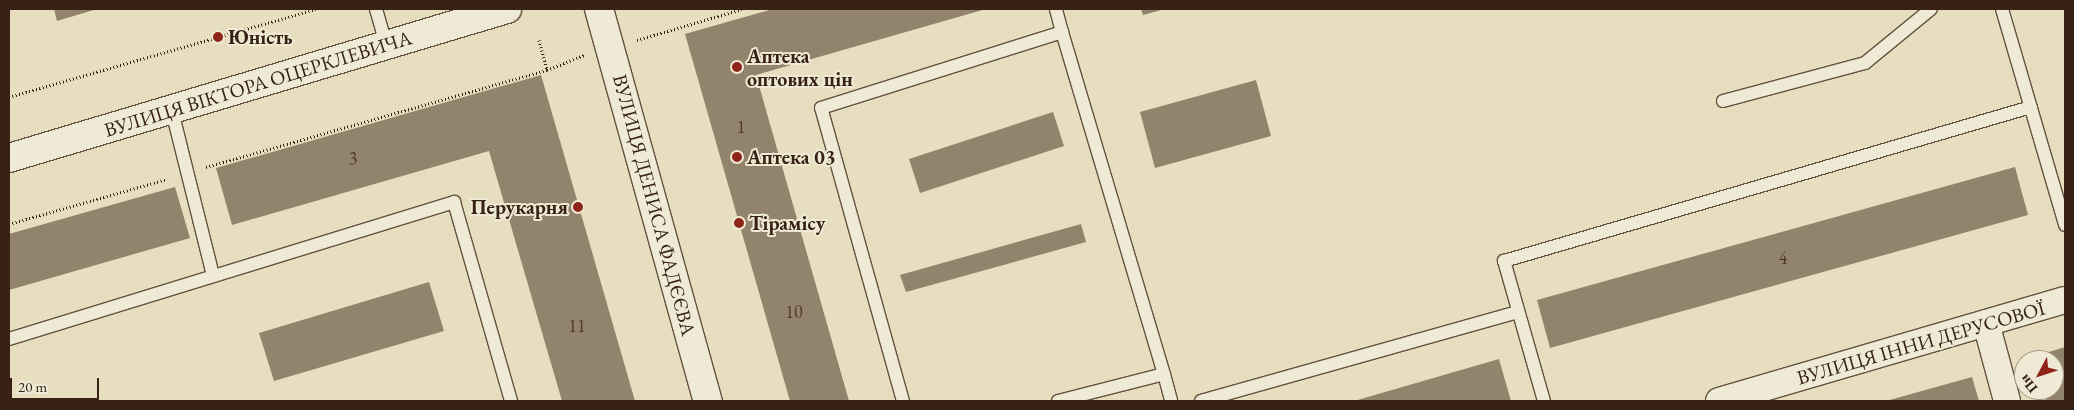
<!DOCTYPE html>
<html>
<head>
<meta charset="utf-8">
<style>
  body { margin:0 }
  #map { position:relative; width:2074px; height:410px; overflow:hidden; background:#e6debe; font-family:"EB Garamond",serif }
  div>[style] { position:absolute }
  .building>* { inset:0; background:#92846c }
  .path>* { height:3px; margin-top:-1.5px; transform-origin:0; background:repeating-linear-gradient(90deg,#372213 0 1px,transparent 0 3.5px) }
  .roads { filter:drop-shadow(1px 0 #63513e) drop-shadow(-1px 0 #63513e) drop-shadow(0 1px #63513e) drop-shadow(0 -1px #63513e) }
  .lane>* { height:12px; margin:-6px; padding:0 6px; transform-origin:6px; border-radius:6px; background:#efead5 }
  .street>* { height:26px; margin:-13px; padding:0 13px; transform-origin:13px; border-radius:13px; background:#efead5 }
  .secondary>* { height:28px; margin:-14px; padding:0 14px; transform-origin:14px; border-radius:14px; background:#efead5 }
  .dots>* { width:14px; height:14px; translate:-50% -50%; box-sizing:border-box; border:2px solid #efead5; border-radius:50% }
  span { translate:-50% -50%; white-space:nowrap; text-align:center; line-height:1.15; -webkit-text-stroke:4px #efead5; paint-order:stroke }
  .number-label { font-size:18px; color:#4e3a29 }
  .number-label span { -webkit-text-stroke-width:0 }
  .poi-label { font-size:20px; color:#372213; font-weight:700 }
  .left { translate:0 -50%; text-align:left }
  .right { translate:-100% -50%; text-align:right }
  .street-label { font-size:20px; color:#372213 }
  .frame { position:absolute; inset:0; border:10px solid #372213; pointer-events:none }
  .north { position:absolute; left:2014px; top:350px; width:50px; height:50px; box-sizing:border-box; background:#efead5; border:1px solid #a59a87; border-radius:50%; rotate:230deg; font-size:14px; font-weight:700; line-height:20px; text-align:center; color:#372213 }
  .north::after { content:''; display:block; margin:auto; width:18px; height:22px; background:#8f2418; clip-path:polygon(50% 0,100% 100%,50% 72%,0 100%) }
  .scale { position:absolute; left:10px; top:378px; width:89px; height:22px; box-sizing:border-box; border:2px solid #372213; border-top:0; padding-left:6px; font-size:15px; line-height:18px; white-space:nowrap; color:#372213; -webkit-text-stroke:4px #efead5; paint-order:stroke }
</style>
</head>
<body>
<div id="map">
  <div class="building">
    <i style="clip-path:polygon(54px 9px,97px 9px,57px 21px)"></i>
    <i style="clip-path:polygon(773px 9px,986px 9px,756px 75px,849px 401px,790px 401px,685px 34px)"></i>
    <i style="clip-path:polygon(1141px 9px,1165px 9px,1143px 15px)"></i>
    <i style="clip-path:polygon(541px 75px,635px 401px,562px 401px,489px 151px,232px 225px,216px 168px)"></i>
    <i style="clip-path:polygon(1256px 80px,1271px 136px,1155px 168px,1140px 112px)"></i>
    <i style="clip-path:polygon(1053px 112px,1064px 146px,920px 193px,909px 159px)"></i>
    <i style="clip-path:polygon(2015px 167px,2028px 215px,1550px 348px,1537px 300px)"></i>
    <i style="clip-path:polygon(175px 187px,190px 238px,9px 290px,9px 234px)"></i>
    <i style="clip-path:polygon(1081px 224px,1086px 242px,906px 292px,900px 275px)"></i>
    <i style="clip-path:polygon(429px 282px,444px 331px,274px 381px,259px 333px)"></i>
    <i style="clip-path:polygon(2065px 347px,2065px 401px,2046px 401px,2043px 390px,2054px 390px,2054px 360px,2034px 360px,2033px 357px)"></i>
    <i style="clip-path:polygon(1499px 359px,1511px 401px,1354px 401px)"></i>
    <i style="clip-path:polygon(1972px 377px,1979px 401px,1886px 401px)"></i>
  </div>
  <div class="path">
    <i style="left:539px;top:40px;width:31px;rotate:75deg"></i>
    <i style="left:547px;top:70px;width:40px;rotate:-22deg"></i>
    <i style="left:637px;top:40px;width:109px;rotate:-16.4deg"></i>
    <i style="left:9px;top:97px;width:319px;rotate:-16deg"></i>
    <i style="left:206px;top:167px;width:355px;rotate:-15.9deg"></i>
    <i style="left:9px;top:224px;width:164px;rotate:-15.9deg"></i>
  </div>
  <div class="roads">
    <div class="lane">
      <i style="left:376px;top:9px;width:37px;rotate:74deg"></i>
      <i style="left:2002px;top:9px;width:225px;rotate:73.7deg"></i>
      <i style="left:1062px;top:32px;width:357px;rotate:73.4deg"></i>
      <i style="left:1723px;top:101px;width:147px;rotate:-15deg"></i>
      <i style="left:1865px;top:63px;width:85px;rotate:-39.3deg"></i>
      <i style="left:172px;top:111px;width:170px;rotate:76deg"></i>
      <i style="left:9px;top:339px;width:466px;rotate:-17.1deg"></i>
      <i style="left:454px;top:202px;width:207px;rotate:74deg"></i>
      <i style="left:903px;top:401px;width:304px;rotate:-105.6deg"></i>
      <i style="left:821px;top:108px;width:253px;rotate:-17.5deg"></i>
      <i style="left:1062px;top:32px;width:24px;rotate:-105deg"></i>
      <i style="left:1058px;top:401px;width:109px;rotate:-14.3deg"></i>
      <i style="left:1164px;top:374px;width:28px;rotate:75deg"></i>
      <i style="left:1201px;top:401px;width:329px;rotate:-15.7deg"></i>
      <i style="left:1544px;top:401px;width:146px;rotate:-105.9deg"></i>
      <i style="left:1504px;top:261px;width:549px;rotate:-16.29deg"></i>
    </div>
    <div class="street">
      <i style="left:1986px;top:323px;width:81px;rotate:74.9deg"></i>
      <i style="left:1719px;top:401px;width:360px;rotate:-16.3deg"></i>
    </div>
    <div class="secondary">
      <i style="left:599px;top:9px;width:407px;rotate:74.5deg"></i>
      <i style="left:9px;top:158px;width:520px;rotate:-16.66deg"></i>
    </div>
  </div>
  <div class="dots">
    <i style="left:218px;top:37px;background:#8f2418"></i>
    <i style="left:737px;top:67px;background:#8f2418"></i>
    <i style="left:737px;top:157px;background:#8f2418"></i>
    <i style="left:578px;top:207px;background:#8f2418"></i>
    <i style="left:739px;top:223px;background:#8f2418"></i>
  </div>
  <div class="number-label">
    <span style="left:741px;top:127px">1</span>
    <span style="left:353px;top:159px">3</span>
    <span style="left:1783px;top:258px">4</span>
    <span style="left:794px;top:312px">10</span>
    <span style="left:577px;top:326px">11</span>
  </div>
  <div class="poi-label">
    <span class="left" style="left:228px;top:37px">Юність</span>
    <span class="left" style="left:747px;top:68px">Аптека<br>оптових цін</span>
    <span class="left" style="left:747px;top:157px">Аптека 03</span>
    <span class="right" style="left:568px;top:207px">Перукарня</span>
    <span class="left" style="left:749px;top:223px">Тірамісу</span>
  </div>
  <div class="street-label">
    <span style="left:258px;top:84px;rotate:-17deg">ВУЛИЦЯ ВІКТОРА ОЦЕРКЛЕВИЧА</span>
    <span style="left:654px;top:205px;rotate:75deg">ВУЛИЦЯ ДЕНИСА ФАДЄЄВА</span>
    <span style="left:1921px;top:343px;rotate:-16deg">ВУЛИЦЯ ІННИ ДЕРУСОВОЇ</span>
  </div>
  <div class="frame"></div>
  <div class="north">Пн</div>
  <div class="scale">20 m</div>
</div>
</body>
</html>
